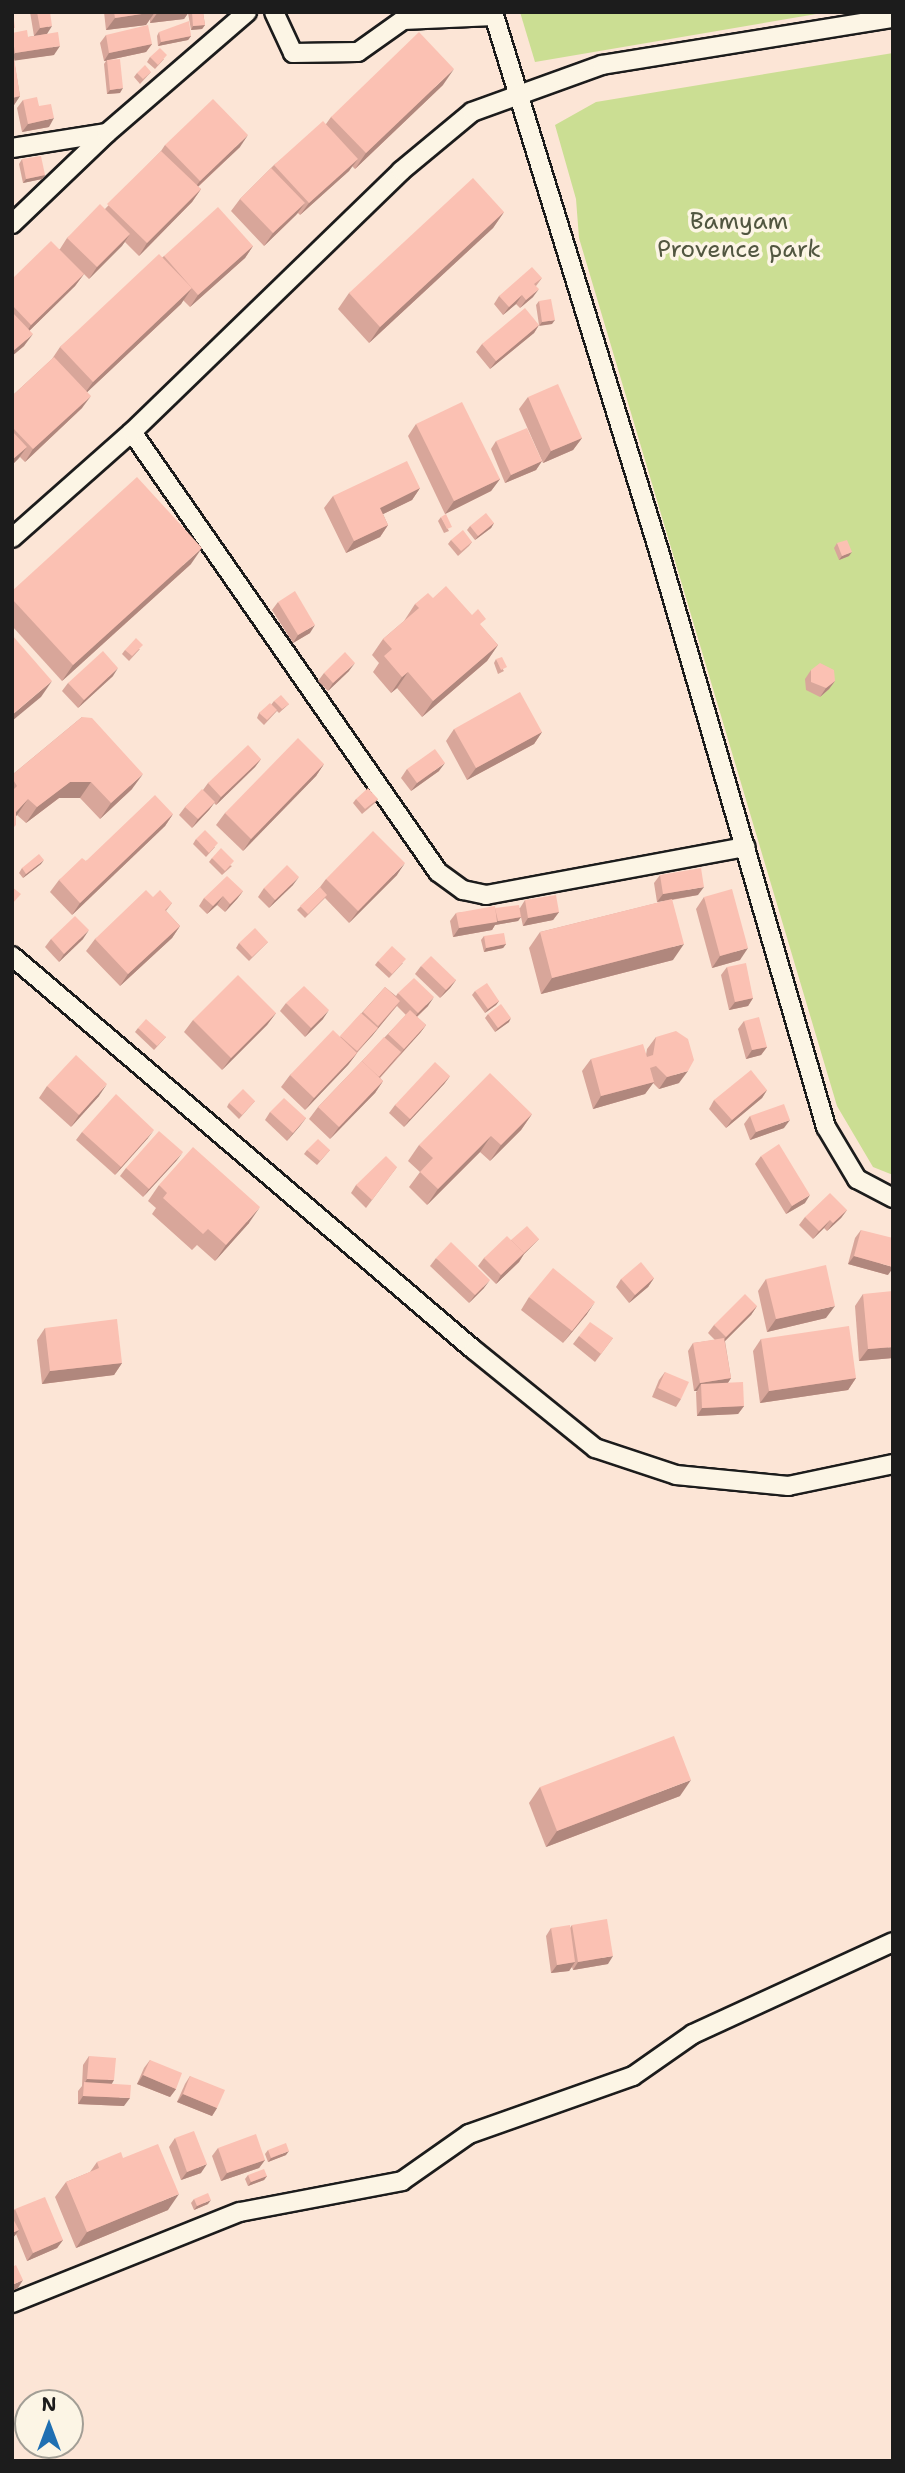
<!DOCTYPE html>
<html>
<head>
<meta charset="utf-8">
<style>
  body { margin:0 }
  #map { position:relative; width:905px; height:2473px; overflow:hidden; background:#fce5d6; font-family:"Shantell Sans",sans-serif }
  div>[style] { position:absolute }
  .green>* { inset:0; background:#cbde93 }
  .roads { filter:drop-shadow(2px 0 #1c1c1c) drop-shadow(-2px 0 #1c1c1c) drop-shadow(0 2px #1c1c1c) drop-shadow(0 -2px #1c1c1c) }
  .minor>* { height:18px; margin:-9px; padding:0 9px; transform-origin:9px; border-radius:9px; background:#fcf5e5 }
  .wall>* { inset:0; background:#d8a69a }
  .shaded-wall>* { inset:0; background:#b0877d }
  .building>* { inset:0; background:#fbc1b3 }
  span { translate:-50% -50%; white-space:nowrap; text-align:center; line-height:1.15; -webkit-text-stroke:7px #fcf5e5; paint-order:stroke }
  .park-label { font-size:24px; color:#515640 }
  .frame { position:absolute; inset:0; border:14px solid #1c1c1c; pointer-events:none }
  .north { position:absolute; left:14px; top:2389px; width:70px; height:70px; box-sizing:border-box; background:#fcf5e5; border:2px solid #a29e95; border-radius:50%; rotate:0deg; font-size:19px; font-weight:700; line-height:28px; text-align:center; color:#1c1c1c }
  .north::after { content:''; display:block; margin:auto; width:24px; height:32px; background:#1f6fb2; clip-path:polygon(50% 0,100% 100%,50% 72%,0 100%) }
</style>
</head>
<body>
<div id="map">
  <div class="green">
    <i style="clip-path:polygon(520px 12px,828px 12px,535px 62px)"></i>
    <i style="clip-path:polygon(893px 53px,893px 1175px,873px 1167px,837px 1106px,579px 238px,576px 199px,555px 125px,596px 102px)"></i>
  </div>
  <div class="roads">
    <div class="minor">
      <i style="left:274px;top:12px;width:45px;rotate:65.1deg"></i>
      <i style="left:293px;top:53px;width:65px;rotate:-0.9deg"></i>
      <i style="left:358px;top:52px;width:55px;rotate:-35.4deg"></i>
      <i style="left:403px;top:20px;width:91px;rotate:-2.5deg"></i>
      <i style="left:493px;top:12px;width:561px;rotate:72.89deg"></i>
      <i style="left:658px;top:548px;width:603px;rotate:73.82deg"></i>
      <i style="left:826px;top:1127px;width:61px;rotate:59.2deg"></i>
      <i style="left:857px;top:1179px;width:41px;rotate:27.8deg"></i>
      <i style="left:12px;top:148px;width:96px;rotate:-9deg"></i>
      <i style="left:12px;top:224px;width:132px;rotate:-43.8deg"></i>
      <i style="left:107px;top:133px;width:185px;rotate:-40.8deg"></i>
      <i style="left:132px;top:432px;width:536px;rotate:55.18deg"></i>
      <i style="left:438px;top:872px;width:31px;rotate:36deg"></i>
      <i style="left:463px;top:890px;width:24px;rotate:12deg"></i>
      <i style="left:486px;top:895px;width:264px;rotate:-10.5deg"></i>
      <i style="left:12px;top:538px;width:160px;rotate:-41.5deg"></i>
      <i style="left:132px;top:432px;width:375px;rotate:-44.1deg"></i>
      <i style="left:401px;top:171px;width:92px;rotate:-39.7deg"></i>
      <i style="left:472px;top:112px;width:138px;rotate:-19.9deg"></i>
      <i style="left:602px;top:65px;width:295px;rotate:-9.2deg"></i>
      <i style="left:12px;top:956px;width:607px;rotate:40.46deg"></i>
      <i style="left:474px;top:1350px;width:156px;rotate:39deg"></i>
      <i style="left:595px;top:1448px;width:85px;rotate:18.4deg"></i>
      <i style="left:676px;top:1475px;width:113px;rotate:5.6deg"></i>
      <i style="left:788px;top:1486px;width:107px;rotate:-11.8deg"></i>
      <i style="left:12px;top:2303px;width:245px;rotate:-21.8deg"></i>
      <i style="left:240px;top:2212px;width:165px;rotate:-10.8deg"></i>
      <i style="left:402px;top:2181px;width:82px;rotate:-35deg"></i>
      <i style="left:469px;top:2134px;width:174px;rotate:-19.5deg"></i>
      <i style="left:633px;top:2076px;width:73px;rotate:-35deg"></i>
      <i style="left:693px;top:2034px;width:220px;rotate:-24.7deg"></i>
    </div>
  </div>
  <div class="wall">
    <i style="clip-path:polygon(30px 12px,50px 12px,47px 34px,54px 55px,14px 60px,20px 96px,14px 105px,12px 105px,12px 33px,28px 37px,34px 36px)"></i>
    <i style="clip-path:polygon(104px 12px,203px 12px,205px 25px,202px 29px,191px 30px,188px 13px,184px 19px,150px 23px,150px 19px,146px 25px,106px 30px)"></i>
    <i style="clip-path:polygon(159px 32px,191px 36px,188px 40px,158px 46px,157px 36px)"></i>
    <i style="clip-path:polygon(106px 35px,152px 44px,146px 52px,109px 60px,120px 93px,107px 94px,104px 64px,106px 61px,104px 61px,100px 43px)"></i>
    <i style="clip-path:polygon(150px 57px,164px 59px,155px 69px,147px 62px)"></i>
    <i style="clip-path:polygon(151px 72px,140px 84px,134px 77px,137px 73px)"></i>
    <i style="clip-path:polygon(443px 85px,355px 169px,352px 166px,349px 171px,300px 215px,298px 213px,264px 246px,231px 211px,240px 199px,274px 165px,326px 124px,331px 117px)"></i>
    <i style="clip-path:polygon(23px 100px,39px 106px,49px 127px,22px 132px,17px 108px)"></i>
    <i style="clip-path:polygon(165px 145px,240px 147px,198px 187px,201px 189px,192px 202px,139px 256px,125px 242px,89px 279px,84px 274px,75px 286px,30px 330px,24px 346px,12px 356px,12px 279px,60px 249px,67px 238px,105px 209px,161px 151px)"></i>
    <i style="clip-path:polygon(22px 159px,45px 175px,42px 179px,23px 183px,19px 164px)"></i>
    <i style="clip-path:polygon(504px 212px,493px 228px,369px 343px,338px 309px,349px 293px)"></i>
    <i style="clip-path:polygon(253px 246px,245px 258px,190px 307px,183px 300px,181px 304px,87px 392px,82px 408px,25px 462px,20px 457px,12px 465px,12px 396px,52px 359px,60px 347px,164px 256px)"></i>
    <i style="clip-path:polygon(542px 278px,536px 286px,533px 297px,520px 308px,516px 304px,503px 315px,494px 304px,499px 296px)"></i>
    <i style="clip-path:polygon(539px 301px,552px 324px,539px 325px,534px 333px,490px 369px,476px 352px,482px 344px,539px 325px,536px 305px)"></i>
    <i style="clip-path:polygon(528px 397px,582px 438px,573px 450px,543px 463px,519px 409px)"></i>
    <i style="clip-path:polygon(416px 424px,500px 479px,491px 491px,445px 514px,408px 436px)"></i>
    <i style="clip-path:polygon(496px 441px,542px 461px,536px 470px,505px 483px,491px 449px)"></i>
    <i style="clip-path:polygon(420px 488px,412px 500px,383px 514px,388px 525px,380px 537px,346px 553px,324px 508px,333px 496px)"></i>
    <i style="clip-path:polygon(441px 517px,449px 531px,444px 533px,438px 521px)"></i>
    <i style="clip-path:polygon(494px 523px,491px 528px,475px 540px,467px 530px,470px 526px)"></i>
    <i style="clip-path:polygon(451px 540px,472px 542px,469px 546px,458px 556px,448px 544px)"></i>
    <i style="clip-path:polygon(837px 543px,849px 556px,839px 560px,834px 548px)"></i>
    <i style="clip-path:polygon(191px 564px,62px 681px,12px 626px,12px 591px)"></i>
    <i style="clip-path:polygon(433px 598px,481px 626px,498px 645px,487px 661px,422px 717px,397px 688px,391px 693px,373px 672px,379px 663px,372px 655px,383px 639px,404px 621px,415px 604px)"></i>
    <i style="clip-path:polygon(278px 602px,310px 633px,293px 643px,272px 610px)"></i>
    <i style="clip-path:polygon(140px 649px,129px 661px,122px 654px,125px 650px)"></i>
    <i style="clip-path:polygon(496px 659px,504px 671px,498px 674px,494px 663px)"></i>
    <i style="clip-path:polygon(811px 670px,835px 681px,829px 689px,820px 697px,806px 690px,805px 679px)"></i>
    <i style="clip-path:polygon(349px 671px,328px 691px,318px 681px,324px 673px)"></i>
    <i style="clip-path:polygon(113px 676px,78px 708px,62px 691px,68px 683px)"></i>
    <i style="clip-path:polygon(274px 701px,289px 704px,279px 713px,277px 711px,264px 725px,257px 718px,259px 713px,271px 705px)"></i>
    <i style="clip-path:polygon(82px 717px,132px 789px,100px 819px,80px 798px,59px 798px,26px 823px,17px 815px,16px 816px,12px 830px,12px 775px)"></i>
    <i style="clip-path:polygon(454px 729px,542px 732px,534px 744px,467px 780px,446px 741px)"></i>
    <i style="clip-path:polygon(261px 759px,255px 767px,216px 805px,214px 803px,209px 810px,192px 828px,179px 815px,185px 807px,203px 790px,208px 783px)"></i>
    <i style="clip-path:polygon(324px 764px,316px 776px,243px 851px,216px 825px,225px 813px)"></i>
    <i style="clip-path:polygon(407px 769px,439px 771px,411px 791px,401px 778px)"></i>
    <i style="clip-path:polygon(356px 799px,378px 799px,375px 803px,362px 814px,353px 803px)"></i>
    <i style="clip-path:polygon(173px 814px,165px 826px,72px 915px,50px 892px,59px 880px,86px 861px)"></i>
    <i style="clip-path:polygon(196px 839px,215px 847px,206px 857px,193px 844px)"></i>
    <i style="clip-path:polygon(212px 858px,232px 866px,222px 875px,209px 862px)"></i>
    <i style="clip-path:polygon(41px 864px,23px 878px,19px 873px,22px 868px)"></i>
    <i style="clip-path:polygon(397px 875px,349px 923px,325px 898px,305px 918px,297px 910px,320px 887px,326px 879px)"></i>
    <i style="clip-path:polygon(660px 875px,698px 895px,672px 900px,673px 960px,541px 994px,529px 948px,540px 932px,669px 900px,657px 902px,654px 883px)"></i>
    <i style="clip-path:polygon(293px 885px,269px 908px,258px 897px,264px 888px)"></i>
    <i style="clip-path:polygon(243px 891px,237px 899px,225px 912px,217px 905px,207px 914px,199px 906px,204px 898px)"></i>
    <i style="clip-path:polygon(153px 897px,172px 903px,166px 911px,180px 926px,172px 938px,120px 986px,86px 951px,95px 939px)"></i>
    <i style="clip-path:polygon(704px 897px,740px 960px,712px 968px,696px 909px)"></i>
    <i style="clip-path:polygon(525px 900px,559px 912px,553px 920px,523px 926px,521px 917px,518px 921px,495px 925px,492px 930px,453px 937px,450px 921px,456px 913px,495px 909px,520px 908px)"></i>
    <i style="clip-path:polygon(484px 936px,506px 944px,503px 948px,484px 952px,481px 940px)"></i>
    <i style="clip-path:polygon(51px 939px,83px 939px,59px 962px,45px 947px)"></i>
    <i style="clip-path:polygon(268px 942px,249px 961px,236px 948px,239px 943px)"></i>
    <i style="clip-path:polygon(378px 961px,403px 963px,389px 978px,375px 965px)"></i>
    <i style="clip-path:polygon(421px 966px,456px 980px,450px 988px,440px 998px,415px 974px)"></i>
    <i style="clip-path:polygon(727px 967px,753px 998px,748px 1006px,729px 1010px,721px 975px)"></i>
    <i style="clip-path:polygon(385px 987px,396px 996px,398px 993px,428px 1006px,417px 1017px,426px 1025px,420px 1033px,380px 1078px,383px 1081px,375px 1093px,330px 1139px,309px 1119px,318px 1107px,406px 1015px,397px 1006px,357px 1053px,348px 1065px,305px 1110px,281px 1087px,290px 1075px,340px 1037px)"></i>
    <i style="clip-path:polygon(475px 991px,499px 1001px,496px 1005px,485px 1013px,472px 995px)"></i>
    <i style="clip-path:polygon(286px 1003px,323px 1019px,305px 1037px,280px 1011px)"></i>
    <i style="clip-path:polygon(276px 1013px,267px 1025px,222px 1070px,184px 1032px,193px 1020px)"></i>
    <i style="clip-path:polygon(488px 1014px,509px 1022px,495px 1032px,485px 1018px)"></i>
    <i style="clip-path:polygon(744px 1021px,767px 1047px,761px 1055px,746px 1059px,738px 1029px)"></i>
    <i style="clip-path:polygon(138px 1028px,166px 1037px,154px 1050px,135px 1032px)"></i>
    <i style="clip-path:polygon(656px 1037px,679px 1083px,659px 1089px,653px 1083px,645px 1094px,593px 1109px,582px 1071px,591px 1059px,646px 1055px,647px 1049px)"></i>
    <i style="clip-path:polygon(450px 1076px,444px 1084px,404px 1127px,389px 1113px,395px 1105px)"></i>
    <i style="clip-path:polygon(47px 1086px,99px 1096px,71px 1127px,39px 1098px)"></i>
    <i style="clip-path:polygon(767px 1090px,762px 1098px,726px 1128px,709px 1109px,714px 1100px)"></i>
    <i style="clip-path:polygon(255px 1101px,239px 1119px,227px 1107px,229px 1103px)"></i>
    <i style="clip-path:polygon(270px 1112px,306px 1118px,287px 1141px,265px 1120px)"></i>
    <i style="clip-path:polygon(532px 1114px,521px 1130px,490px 1161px,480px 1152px,427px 1205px,409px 1187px,420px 1172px,408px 1161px,419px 1145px)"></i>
    <i style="clip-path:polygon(750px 1116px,784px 1128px,750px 1140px,744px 1124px)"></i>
    <i style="clip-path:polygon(82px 1132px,148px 1138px,115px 1175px,76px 1140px)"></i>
    <i style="clip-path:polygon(307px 1150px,330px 1150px,317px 1165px,304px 1154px)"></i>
    <i style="clip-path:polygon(761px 1156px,805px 1203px,786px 1214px,755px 1164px)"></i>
    <i style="clip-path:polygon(177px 1160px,143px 1197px,120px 1176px,126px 1168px)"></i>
    <i style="clip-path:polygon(397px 1167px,366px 1208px,351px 1193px,356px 1185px)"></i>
    <i style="clip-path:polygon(159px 1185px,249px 1223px,215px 1261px,197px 1245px,192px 1250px,152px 1214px,156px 1208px,148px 1201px)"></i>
    <i style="clip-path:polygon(847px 1210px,841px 1218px,827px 1231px,824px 1228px,813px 1239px,799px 1225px,805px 1217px)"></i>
    <i style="clip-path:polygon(861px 1230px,888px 1275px,848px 1264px,855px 1238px)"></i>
    <i style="clip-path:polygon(539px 1239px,524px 1254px,519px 1262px,496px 1284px,478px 1266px,484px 1258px,511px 1240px)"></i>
    <i style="clip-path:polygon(436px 1258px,484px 1288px,469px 1303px,430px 1266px)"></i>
    <i style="clip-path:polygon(654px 1278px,648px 1287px,629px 1303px,616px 1287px,621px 1279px)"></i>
    <i style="clip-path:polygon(766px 1279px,826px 1318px,767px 1332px,758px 1291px)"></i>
    <i style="clip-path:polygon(863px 1294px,893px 1358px,859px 1361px,855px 1306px)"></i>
    <i style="clip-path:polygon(529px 1297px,587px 1314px,563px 1343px,521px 1310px)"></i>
    <i style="clip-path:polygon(757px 1306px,751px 1315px,725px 1341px,731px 1378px,728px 1383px,744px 1406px,738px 1414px,697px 1416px,696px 1392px,697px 1391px,694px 1391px,688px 1351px,693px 1343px,715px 1340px,708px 1333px,714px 1325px)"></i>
    <i style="clip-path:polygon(45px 1328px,122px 1363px,114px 1375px,42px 1384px,37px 1340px)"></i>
    <i style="clip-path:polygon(579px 1336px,613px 1338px,595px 1362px,573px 1344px)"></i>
    <i style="clip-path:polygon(761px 1339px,856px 1378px,848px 1390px,760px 1403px,753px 1351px)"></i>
    <i style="clip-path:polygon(665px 1372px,681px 1399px,676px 1407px,652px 1397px,659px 1380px)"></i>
    <i style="clip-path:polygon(540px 1787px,680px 1796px,546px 1847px,529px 1803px)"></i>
    <i style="clip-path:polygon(572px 1925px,608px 1964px,573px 1970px,572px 1967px,569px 1971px,551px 1973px,546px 1936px,551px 1928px,570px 1928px)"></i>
    <i style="clip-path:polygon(89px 2056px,112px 2084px,124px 2106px,78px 2104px,78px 2091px,82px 2086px,83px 2065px)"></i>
    <i style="clip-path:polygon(150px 2060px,176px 2089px,170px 2097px,137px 2084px,144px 2068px)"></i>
    <i style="clip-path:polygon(190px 2076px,217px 2108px,212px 2116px,177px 2102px,185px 2084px)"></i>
    <i style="clip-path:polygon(175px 2138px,201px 2173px,181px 2180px,169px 2147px)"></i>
    <i style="clip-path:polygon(218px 2148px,265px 2160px,259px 2168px,221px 2181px,212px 2156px)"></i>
    <i style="clip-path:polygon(268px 2150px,286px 2155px,268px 2162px,265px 2154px)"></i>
    <i style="clip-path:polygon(123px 2158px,168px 2210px,76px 2248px,55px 2197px,66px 2182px,90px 2172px,97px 2162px)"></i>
    <i style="clip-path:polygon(248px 2175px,267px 2176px,264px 2180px,248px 2186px,245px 2179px)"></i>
    <i style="clip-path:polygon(194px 2199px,208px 2204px,194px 2210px,191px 2203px)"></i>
    <i style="clip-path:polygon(15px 2209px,63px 2240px,57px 2248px,27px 2261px,16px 2234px,12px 2238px,12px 2213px)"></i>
  </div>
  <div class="shaded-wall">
    <i style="clip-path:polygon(155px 12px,146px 25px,106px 30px,115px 18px)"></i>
    <i style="clip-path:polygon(158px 12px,189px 12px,184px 19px,150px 23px)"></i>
    <i style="clip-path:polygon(205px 25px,202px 29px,191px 30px,193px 26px)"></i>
    <i style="clip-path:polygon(52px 26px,47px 34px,34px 36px,40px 28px)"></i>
    <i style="clip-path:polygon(191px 36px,188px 40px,158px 46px,161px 42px)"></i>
    <i style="clip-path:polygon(152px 44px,146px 52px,104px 61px,109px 53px)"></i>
    <i style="clip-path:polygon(60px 46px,54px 55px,12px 61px,12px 57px,15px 53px)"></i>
    <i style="clip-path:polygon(454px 69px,443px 85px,355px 169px,366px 153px)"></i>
    <i style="clip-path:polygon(123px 88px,120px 93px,107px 94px,110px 90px)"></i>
    <i style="clip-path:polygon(20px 96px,14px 105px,12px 105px,12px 98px)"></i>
    <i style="clip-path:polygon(54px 118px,49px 127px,22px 132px,28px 124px)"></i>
    <i style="clip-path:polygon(248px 135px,240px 147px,191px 193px,200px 181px)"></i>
    <i style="clip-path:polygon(358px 159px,349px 171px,300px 215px,309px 203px)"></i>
    <i style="clip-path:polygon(45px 175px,42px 179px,23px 183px,26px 179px)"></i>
    <i style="clip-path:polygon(201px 189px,192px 202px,139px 256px,147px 243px)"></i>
    <i style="clip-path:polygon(305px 203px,296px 215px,264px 246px,273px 233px)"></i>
    <i style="clip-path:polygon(504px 212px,493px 228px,369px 343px,380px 327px)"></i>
    <i style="clip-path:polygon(130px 234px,122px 246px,89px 279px,97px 267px)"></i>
    <i style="clip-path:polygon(253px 246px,245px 258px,190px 307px,198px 295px)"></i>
    <i style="clip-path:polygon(84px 274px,75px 286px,23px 337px,31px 325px)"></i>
    <i style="clip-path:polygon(192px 288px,181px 304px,82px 397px,93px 382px)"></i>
    <i style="clip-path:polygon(539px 289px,533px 297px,520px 308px,526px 300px)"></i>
    <i style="clip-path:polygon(522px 295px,516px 304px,503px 315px,509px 307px)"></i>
    <i style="clip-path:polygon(555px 320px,552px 324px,539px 326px,542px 322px)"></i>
    <i style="clip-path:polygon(539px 325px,534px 333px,490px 369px,496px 361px)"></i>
    <i style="clip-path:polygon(33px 334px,24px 346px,12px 356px,12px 352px)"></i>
    <i style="clip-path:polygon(91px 396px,82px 408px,25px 462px,33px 449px)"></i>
    <i style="clip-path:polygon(582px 438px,573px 450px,543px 463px,551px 451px)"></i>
    <i style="clip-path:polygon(27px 447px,18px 459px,12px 465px,12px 460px)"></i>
    <i style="clip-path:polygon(542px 461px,536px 470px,505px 483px,511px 475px)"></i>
    <i style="clip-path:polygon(500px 479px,491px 491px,445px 514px,454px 501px)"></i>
    <i style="clip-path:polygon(420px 488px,412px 500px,371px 520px,380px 508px)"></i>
    <i style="clip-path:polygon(494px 523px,491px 528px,475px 540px,478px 536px)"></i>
    <i style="clip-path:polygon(388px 525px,380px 537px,346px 553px,354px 541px)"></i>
    <i style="clip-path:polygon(202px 548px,191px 564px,62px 681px,73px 665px)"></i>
    <i style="clip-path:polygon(852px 552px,849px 556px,839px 560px,842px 556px)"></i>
    <i style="clip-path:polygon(315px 625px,310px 633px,293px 643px,298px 635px)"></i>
    <i style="clip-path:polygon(498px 645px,487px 661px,422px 717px,433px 701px)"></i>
    <i style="clip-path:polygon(355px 663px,349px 671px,328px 691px,333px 683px)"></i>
    <i style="clip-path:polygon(118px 668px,113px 676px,78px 708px,84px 700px)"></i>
    <i style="clip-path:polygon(408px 672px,397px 688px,391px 693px,402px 677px)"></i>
    <i style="clip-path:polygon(52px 681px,41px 697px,12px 721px,12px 715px)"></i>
    <i style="clip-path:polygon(835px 681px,829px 689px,820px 697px,826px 688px)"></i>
    <i style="clip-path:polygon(542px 732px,534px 744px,467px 780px,476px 768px)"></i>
    <i style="clip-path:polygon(261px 759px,255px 767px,216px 805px,221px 797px)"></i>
    <i style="clip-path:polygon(445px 763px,439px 771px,411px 791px,417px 783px)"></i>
    <i style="clip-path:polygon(324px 764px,316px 776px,243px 851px,251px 839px)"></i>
    <i style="clip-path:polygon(143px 774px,132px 789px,100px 819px,111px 803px)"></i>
    <i style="clip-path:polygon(70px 782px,91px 782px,80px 798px,59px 798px,26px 823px,37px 807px)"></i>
    <i style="clip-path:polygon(28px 799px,17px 815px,12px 820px,16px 812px)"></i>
    <i style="clip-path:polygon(215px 802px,209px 810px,192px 828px,198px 819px)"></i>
    <i style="clip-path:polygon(173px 814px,165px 826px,72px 915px,80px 903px)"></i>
    <i style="clip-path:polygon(44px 860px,41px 864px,23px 878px,26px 874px)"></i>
    <i style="clip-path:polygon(405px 863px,397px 875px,349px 923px,358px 911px)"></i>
    <i style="clip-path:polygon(299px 877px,293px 885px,269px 908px,275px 900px)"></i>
    <i style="clip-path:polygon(704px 887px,698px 895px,657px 902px,663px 894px)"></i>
    <i style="clip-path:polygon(243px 891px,237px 899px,225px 912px,230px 904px)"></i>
    <i style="clip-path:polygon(223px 896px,217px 905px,207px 914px,213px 906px)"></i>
    <i style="clip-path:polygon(559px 912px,553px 920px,523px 926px,528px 918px)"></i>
    <i style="clip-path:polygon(521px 917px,518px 921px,495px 925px,492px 930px,453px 937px,459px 928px)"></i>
    <i style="clip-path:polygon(180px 926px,172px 938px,120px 986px,128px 974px)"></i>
    <i style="clip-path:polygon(89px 930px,83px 939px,59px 962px,64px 954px)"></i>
    <i style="clip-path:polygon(506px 944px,503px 948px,484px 952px,486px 948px)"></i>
    <i style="clip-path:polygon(684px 944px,673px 960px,541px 994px,552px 978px)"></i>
    <i style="clip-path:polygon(748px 948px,740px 960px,712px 968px,720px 956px)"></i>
    <i style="clip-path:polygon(456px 980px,450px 988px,440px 998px,446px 990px)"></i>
    <i style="clip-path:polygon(434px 997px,428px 1006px,412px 1021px,418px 1013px)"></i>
    <i style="clip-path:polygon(753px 998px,748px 1006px,729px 1010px,735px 1002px)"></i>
    <i style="clip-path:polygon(400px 1001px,372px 1036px,355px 1054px,357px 1053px,348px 1065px,305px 1110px,314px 1098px,352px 1058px)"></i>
    <i style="clip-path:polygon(499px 1001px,496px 1005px,485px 1013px,488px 1009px)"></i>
    <i style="clip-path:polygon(329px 1010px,323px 1019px,305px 1037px,311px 1028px)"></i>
    <i style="clip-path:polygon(276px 1013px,267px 1025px,222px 1070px,231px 1058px)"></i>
    <i style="clip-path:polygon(511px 1018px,509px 1022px,495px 1032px,498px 1028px)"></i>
    <i style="clip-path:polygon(426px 1025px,420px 1033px,398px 1057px,404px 1049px)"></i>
    <i style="clip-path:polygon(767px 1047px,761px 1055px,746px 1059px,752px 1050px)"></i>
    <i style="clip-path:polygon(401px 1052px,395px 1060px,373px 1085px,378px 1077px)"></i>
    <i style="clip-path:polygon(688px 1071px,679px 1083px,659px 1089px,667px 1077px)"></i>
    <i style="clip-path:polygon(450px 1076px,444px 1084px,404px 1127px,410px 1119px)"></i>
    <i style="clip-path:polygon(383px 1081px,375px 1093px,330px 1139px,339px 1127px)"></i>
    <i style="clip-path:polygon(654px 1082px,645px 1094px,593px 1109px,601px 1096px)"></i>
    <i style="clip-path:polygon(107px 1084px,99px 1096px,71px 1127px,79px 1115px)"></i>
    <i style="clip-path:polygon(767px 1090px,762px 1098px,726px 1128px,732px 1120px)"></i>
    <i style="clip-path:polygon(532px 1114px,521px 1130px,490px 1161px,501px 1145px)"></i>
    <i style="clip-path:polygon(306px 1118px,300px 1126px,287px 1141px,293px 1133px)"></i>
    <i style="clip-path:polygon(790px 1120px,784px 1128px,750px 1140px,756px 1132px)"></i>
    <i style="clip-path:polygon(154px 1130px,148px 1138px,115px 1175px,121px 1167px)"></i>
    <i style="clip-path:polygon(491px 1136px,480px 1152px,427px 1205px,438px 1189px)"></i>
    <i style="clip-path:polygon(183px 1152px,177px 1160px,143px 1197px,149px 1189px)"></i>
    <i style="clip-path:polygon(810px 1195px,805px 1203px,786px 1214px,792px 1206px)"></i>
    <i style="clip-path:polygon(260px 1207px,249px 1223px,215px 1261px,226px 1245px)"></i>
    <i style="clip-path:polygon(847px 1210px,841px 1218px,827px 1231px,833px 1223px)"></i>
    <i style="clip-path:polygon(830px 1220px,824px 1228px,813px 1239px,819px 1231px)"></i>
    <i style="clip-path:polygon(539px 1239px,524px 1254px,519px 1262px,496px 1284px,501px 1275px)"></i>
    <i style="clip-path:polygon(854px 1256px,893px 1267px,893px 1268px,888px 1275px,848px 1264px)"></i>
    <i style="clip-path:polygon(654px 1278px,648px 1287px,629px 1303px,635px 1295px)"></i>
    <i style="clip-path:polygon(490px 1280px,484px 1288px,469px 1303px,475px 1295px)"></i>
    <i style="clip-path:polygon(595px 1302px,587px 1314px,563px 1343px,572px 1331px)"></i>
    <i style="clip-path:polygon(757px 1306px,751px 1315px,721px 1345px,726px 1337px)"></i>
    <i style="clip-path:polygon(835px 1306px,826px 1318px,767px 1332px,776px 1319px)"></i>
    <i style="clip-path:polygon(893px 1347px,893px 1358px,859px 1361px,868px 1349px)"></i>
    <i style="clip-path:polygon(122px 1363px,114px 1375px,42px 1384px,50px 1371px)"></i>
    <i style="clip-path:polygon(731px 1378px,725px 1387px,701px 1384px,697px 1391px,694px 1391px,700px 1383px)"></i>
    <i style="clip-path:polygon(856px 1378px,848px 1390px,760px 1403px,769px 1391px)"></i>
    <i style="clip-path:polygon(744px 1406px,738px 1414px,697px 1416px,702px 1408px)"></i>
    <i style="clip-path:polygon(691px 1780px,680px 1796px,546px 1847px,557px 1831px)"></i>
    <i style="clip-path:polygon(613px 1956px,608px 1964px,573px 1970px,578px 1962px)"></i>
    <i style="clip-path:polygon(575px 1962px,569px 1971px,551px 1973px,557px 1965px)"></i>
    <i style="clip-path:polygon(143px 2075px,176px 2089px,170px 2097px,137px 2084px)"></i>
    <i style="clip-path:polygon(87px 2079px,114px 2080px,109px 2089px,84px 2084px)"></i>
    <i style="clip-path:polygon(183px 2094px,217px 2108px,212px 2116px,177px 2102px)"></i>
    <i style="clip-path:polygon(83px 2096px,130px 2098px,124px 2106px,78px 2104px)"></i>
    <i style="clip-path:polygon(289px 2151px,286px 2155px,268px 2162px,271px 2158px)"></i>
    <i style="clip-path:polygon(265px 2160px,259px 2168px,221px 2181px,227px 2173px)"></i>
    <i style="clip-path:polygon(207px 2164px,201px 2173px,181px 2180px,187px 2172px)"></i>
    <i style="clip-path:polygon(267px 2176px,264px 2180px,248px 2186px,251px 2182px)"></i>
    <i style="clip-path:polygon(179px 2194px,168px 2210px,76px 2248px,87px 2232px)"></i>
    <i style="clip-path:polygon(211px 2200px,208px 2204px,194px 2210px,197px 2206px)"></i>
    <i style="clip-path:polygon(19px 2230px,13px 2238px,12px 2238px,12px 2233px)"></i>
    <i style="clip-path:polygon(63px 2240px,57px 2248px,27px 2261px,33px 2253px)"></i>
    <i style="clip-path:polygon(23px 2280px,18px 2288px,12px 2291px,12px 2285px)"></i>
  </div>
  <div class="building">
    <i style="clip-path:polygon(12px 12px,13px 12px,15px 28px,12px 28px)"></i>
    <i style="clip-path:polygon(37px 12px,50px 12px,52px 26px,40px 28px)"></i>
    <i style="clip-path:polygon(114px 12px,155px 12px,115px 18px)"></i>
    <i style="clip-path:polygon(192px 12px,203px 12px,205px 25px,193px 26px)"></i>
    <i style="clip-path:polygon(189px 21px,191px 36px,161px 42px,159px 32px)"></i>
    <i style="clip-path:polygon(148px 25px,152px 44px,109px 53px,106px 35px)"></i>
    <i style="clip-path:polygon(27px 30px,28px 37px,58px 32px,60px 46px,15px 53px,12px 33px)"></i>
    <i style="clip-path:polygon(419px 32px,454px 69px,366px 153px,331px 117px)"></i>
    <i style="clip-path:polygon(160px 48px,167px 55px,158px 65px,150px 57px)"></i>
    <i style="clip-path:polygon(12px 58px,14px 58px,20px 96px,12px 98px)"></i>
    <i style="clip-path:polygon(120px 59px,123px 88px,110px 90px,107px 60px)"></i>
    <i style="clip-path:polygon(145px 65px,151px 72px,143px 79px,137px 73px)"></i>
    <i style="clip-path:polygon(37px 97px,39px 106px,51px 104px,54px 118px,28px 124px,23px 100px)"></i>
    <i style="clip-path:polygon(213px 99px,248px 135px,200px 181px,165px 145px)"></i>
    <i style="clip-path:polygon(323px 121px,358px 159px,309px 203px,274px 165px)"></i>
    <i style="clip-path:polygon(161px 151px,201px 189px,147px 243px,107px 204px)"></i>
    <i style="clip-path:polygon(41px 156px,45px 175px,26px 179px,22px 159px)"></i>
    <i style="clip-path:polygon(271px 168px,305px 203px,273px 233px,240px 199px)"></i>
    <i style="clip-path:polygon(473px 178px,504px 212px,380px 327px,349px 293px)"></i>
    <i style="clip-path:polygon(100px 204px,130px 234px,97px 267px,67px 238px)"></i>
    <i style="clip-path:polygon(218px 207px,253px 246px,198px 295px,164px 256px)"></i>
    <i style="clip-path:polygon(51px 241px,84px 274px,31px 325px,12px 305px,12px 279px)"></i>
    <i style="clip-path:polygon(159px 254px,192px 288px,93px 382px,60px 347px)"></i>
    <i style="clip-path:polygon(532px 267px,542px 278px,534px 284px,539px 289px,526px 300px,522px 295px,509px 307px,499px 296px)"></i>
    <i style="clip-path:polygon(551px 299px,555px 320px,542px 322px,539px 301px)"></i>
    <i style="clip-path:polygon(525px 308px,539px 325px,496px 361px,482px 344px)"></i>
    <i style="clip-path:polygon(12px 312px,33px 334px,12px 352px)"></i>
    <i style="clip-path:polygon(54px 357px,91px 396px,33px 449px,12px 427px,12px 396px)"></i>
    <i style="clip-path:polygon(558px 384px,582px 438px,551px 451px,528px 397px)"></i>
    <i style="clip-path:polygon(462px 402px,500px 479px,454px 501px,416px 424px)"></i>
    <i style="clip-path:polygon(527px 428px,542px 461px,511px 475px,496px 441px)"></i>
    <i style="clip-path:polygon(12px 431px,27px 447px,12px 460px)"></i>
    <i style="clip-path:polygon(407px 461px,420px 488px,380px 508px,388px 525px,354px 541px,333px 496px)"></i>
    <i style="clip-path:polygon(137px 477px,202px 548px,73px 665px,12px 599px,12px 591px)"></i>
    <i style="clip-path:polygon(486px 513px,494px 523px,478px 536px,470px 526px)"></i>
    <i style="clip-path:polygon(446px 514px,452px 527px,447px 529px,441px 517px)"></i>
    <i style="clip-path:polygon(463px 530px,472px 542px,461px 551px,451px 540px)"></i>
    <i style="clip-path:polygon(847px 540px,852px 552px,842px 556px,837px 543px)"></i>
    <i style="clip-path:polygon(446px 586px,472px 615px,478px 609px,486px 619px,480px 624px,498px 645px,433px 701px,408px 672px,402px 677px,384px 656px,392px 649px,383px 639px,419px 608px,415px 604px,428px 593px,433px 598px)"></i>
    <i style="clip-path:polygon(295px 591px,315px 625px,298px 635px,278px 602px)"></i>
    <i style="clip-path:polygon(12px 635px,52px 681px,12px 715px)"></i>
    <i style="clip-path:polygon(136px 638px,143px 645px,132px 656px,125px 650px)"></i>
    <i style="clip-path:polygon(103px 651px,118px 668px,84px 700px,68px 683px)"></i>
    <i style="clip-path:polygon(345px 652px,355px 663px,333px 683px,324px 673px)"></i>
    <i style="clip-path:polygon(502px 657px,507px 667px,501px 670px,496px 659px)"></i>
    <i style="clip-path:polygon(820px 663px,834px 670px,835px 681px,826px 688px,811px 682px,811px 670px)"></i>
    <i style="clip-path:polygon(520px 692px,542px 732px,476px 768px,454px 729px)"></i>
    <i style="clip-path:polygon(281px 695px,289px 704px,282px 709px,274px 701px)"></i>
    <i style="clip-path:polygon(270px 703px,277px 710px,267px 720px,259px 713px)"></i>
    <i style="clip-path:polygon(82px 717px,92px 718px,143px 774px,111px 803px,91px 782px,70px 782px,37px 807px,28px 799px,16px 812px,16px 825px,12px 829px,12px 791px,17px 786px,12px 778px,12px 775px)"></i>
    <i style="clip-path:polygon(298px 738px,324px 764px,251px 839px,225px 813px)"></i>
    <i style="clip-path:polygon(248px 745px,261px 759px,221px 797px,208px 783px)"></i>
    <i style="clip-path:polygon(435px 749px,445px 763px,417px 783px,407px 769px)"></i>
    <i style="clip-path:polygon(368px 788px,378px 799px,365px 809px,356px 799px)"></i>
    <i style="clip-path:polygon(202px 789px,215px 802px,198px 819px,185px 807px)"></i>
    <i style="clip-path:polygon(155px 795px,173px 814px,80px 903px,59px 880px,82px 858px,86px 861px)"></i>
    <i style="clip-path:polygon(205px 830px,218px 843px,209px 853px,196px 839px)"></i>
    <i style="clip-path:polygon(373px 831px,405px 863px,358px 911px,326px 879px)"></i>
    <i style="clip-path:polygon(221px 848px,234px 861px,225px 871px,212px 858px)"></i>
    <i style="clip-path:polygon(39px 854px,44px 860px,26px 874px,22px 868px)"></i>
    <i style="clip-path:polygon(287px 865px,299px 877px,275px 900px,264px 888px)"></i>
    <i style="clip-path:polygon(701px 868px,704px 887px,663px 894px,660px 875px)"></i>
    <i style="clip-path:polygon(227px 876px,243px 891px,230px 904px,223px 896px,213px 906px,204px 898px)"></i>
    <i style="clip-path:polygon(12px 887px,21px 894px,12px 904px)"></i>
    <i style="clip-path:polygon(320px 887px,327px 895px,308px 914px,300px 906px)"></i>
    <i style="clip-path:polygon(732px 889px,748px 948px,720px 956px,704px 897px)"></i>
    <i style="clip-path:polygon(146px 890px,153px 897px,160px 890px,172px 903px,165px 910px,180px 926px,128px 974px,95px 939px)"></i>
    <i style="clip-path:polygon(556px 895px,559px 912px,528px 918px,525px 900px)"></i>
    <i style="clip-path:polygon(672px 899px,684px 944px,552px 978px,540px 932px)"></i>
    <i style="clip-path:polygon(519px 905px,521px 917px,498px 921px,495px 908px)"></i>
    <i style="clip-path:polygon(495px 906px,497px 922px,459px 928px,456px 913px)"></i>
    <i style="clip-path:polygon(75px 916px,89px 930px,64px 954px,51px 939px)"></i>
    <i style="clip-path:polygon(255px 928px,268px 942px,252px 957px,239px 943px)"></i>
    <i style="clip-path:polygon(504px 933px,506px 944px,486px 948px,484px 936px)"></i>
    <i style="clip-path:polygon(392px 946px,406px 959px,392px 974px,378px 961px)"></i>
    <i style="clip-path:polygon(431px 956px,456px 980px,446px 990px,421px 966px)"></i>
    <i style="clip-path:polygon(746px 963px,753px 998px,735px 1002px,727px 967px)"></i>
    <i style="clip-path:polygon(238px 975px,276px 1013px,231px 1058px,193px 1020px)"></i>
    <i style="clip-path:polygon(414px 978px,434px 997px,418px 1013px,398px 993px)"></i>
    <i style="clip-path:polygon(487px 983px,499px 1001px,488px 1009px,475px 991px)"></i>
    <i style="clip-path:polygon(304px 986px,329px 1010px,311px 1028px,286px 1003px)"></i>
    <i style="clip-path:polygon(385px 987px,400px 1001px,378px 1026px,363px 1012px)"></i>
    <i style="clip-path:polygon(501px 1004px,511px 1018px,498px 1028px,488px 1014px)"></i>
    <i style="clip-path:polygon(410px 1010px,426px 1025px,404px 1049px,388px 1034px)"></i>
    <i style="clip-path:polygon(361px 1013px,378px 1028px,357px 1051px,340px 1036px)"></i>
    <i style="clip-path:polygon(759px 1017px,767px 1047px,752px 1050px,744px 1021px)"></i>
    <i style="clip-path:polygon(146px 1019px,166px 1037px,157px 1046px,138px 1028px)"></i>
    <i style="clip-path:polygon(333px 1030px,357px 1053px,314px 1098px,290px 1075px)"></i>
    <i style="clip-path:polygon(676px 1031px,688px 1039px,694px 1060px,688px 1071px,667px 1077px,656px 1066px,650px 1068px,654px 1082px,601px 1096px,591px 1059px,643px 1044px,647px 1057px,653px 1055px,656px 1037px)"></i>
    <i style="clip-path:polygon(384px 1037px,401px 1052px,379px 1077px,362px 1061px)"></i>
    <i style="clip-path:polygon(76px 1055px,107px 1084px,79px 1115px,47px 1086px)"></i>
    <i style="clip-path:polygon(362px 1061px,383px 1081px,339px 1127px,318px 1107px)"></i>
    <i style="clip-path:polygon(435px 1062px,450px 1076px,410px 1119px,395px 1105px)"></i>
    <i style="clip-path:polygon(751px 1070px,767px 1090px,732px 1120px,714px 1100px)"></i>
    <i style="clip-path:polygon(490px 1073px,532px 1114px,501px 1145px,491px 1136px,438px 1189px,420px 1172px,433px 1158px,419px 1145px)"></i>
    <i style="clip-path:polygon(243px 1089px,255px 1101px,242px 1115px,229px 1103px)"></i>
    <i style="clip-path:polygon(116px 1094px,154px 1130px,121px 1167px,82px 1132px)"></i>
    <i style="clip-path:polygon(284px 1098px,306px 1118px,293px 1133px,270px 1112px)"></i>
    <i style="clip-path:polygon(784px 1104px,790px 1120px,756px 1132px,750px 1116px)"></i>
    <i style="clip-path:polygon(159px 1131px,183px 1152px,149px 1189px,126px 1168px)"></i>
    <i style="clip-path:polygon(318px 1139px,330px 1150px,320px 1161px,307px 1150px)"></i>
    <i style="clip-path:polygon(779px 1144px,810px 1195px,792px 1206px,761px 1156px)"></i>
    <i style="clip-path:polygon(193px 1147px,260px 1207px,226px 1245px,208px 1229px,203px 1234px,163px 1198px,167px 1193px,159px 1185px)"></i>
    <i style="clip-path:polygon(386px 1156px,397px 1167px,372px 1200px,356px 1185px)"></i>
    <i style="clip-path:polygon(830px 1193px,847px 1210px,833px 1223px,830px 1220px,819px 1231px,805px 1217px)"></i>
    <i style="clip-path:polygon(527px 1226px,539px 1239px,524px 1253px,511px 1240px)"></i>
    <i style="clip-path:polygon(861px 1230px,893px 1238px,893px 1267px,854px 1256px)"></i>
    <i style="clip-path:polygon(507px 1236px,524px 1253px,501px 1275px,484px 1258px)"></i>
    <i style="clip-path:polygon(451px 1242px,490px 1280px,475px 1295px,436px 1258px)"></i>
    <i style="clip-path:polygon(641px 1262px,654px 1278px,635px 1295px,621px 1279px)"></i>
    <i style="clip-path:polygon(826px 1265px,835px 1306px,776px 1319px,766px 1279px)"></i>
    <i style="clip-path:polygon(553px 1268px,595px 1302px,572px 1331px,529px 1297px)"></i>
    <i style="clip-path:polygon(893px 1291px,893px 1347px,868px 1349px,863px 1294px)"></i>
    <i style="clip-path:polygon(745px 1294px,757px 1306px,726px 1337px,714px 1325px)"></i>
    <i style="clip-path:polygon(117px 1319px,122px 1363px,50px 1371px,45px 1328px)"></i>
    <i style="clip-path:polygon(590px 1322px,613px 1338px,601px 1354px,579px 1336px)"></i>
    <i style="clip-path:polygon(849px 1326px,856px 1378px,769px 1391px,761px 1339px)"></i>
    <i style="clip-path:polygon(724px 1338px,731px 1378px,700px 1383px,693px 1343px)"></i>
    <i style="clip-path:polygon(665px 1372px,689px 1382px,681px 1399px,658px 1388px)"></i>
    <i style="clip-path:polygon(743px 1382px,744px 1406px,702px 1408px,701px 1384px)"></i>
    <i style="clip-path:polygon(674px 1736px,691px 1780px,557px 1831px,540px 1787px)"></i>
    <i style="clip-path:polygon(607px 1919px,613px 1956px,578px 1962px,572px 1925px)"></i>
    <i style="clip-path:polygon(570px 1925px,575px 1962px,557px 1965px,551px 1928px)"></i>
    <i style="clip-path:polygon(89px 2056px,116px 2058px,114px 2080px,87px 2079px)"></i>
    <i style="clip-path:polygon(150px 2060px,182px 2073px,176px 2089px,143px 2075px)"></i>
    <i style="clip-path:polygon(190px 2076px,225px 2090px,217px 2108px,183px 2094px)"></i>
    <i style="clip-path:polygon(84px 2082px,131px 2085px,130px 2098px,83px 2096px)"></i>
    <i style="clip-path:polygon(194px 2131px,207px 2164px,187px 2172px,175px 2138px)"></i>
    <i style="clip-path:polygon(256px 2134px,265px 2160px,227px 2173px,218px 2148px)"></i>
    <i style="clip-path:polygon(286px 2143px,289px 2151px,271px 2158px,268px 2150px)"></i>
    <i style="clip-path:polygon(158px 2144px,179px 2194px,87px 2232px,66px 2182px,99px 2168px,97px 2162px,121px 2152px,123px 2158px)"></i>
    <i style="clip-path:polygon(264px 2169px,267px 2176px,251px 2182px,248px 2175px)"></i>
    <i style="clip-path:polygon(208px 2193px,211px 2200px,197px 2206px,194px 2199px)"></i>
    <i style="clip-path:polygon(45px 2197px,63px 2240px,33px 2253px,15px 2209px)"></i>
    <i style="clip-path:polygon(12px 2217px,19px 2230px,12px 2233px)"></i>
    <i style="clip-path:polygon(16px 2265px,23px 2280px,12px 2285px,12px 2267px)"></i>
  </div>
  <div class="park-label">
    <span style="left:739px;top:236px">Bamyam<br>Provence park</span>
  </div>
  <div class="frame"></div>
  <div class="north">N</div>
</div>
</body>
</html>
